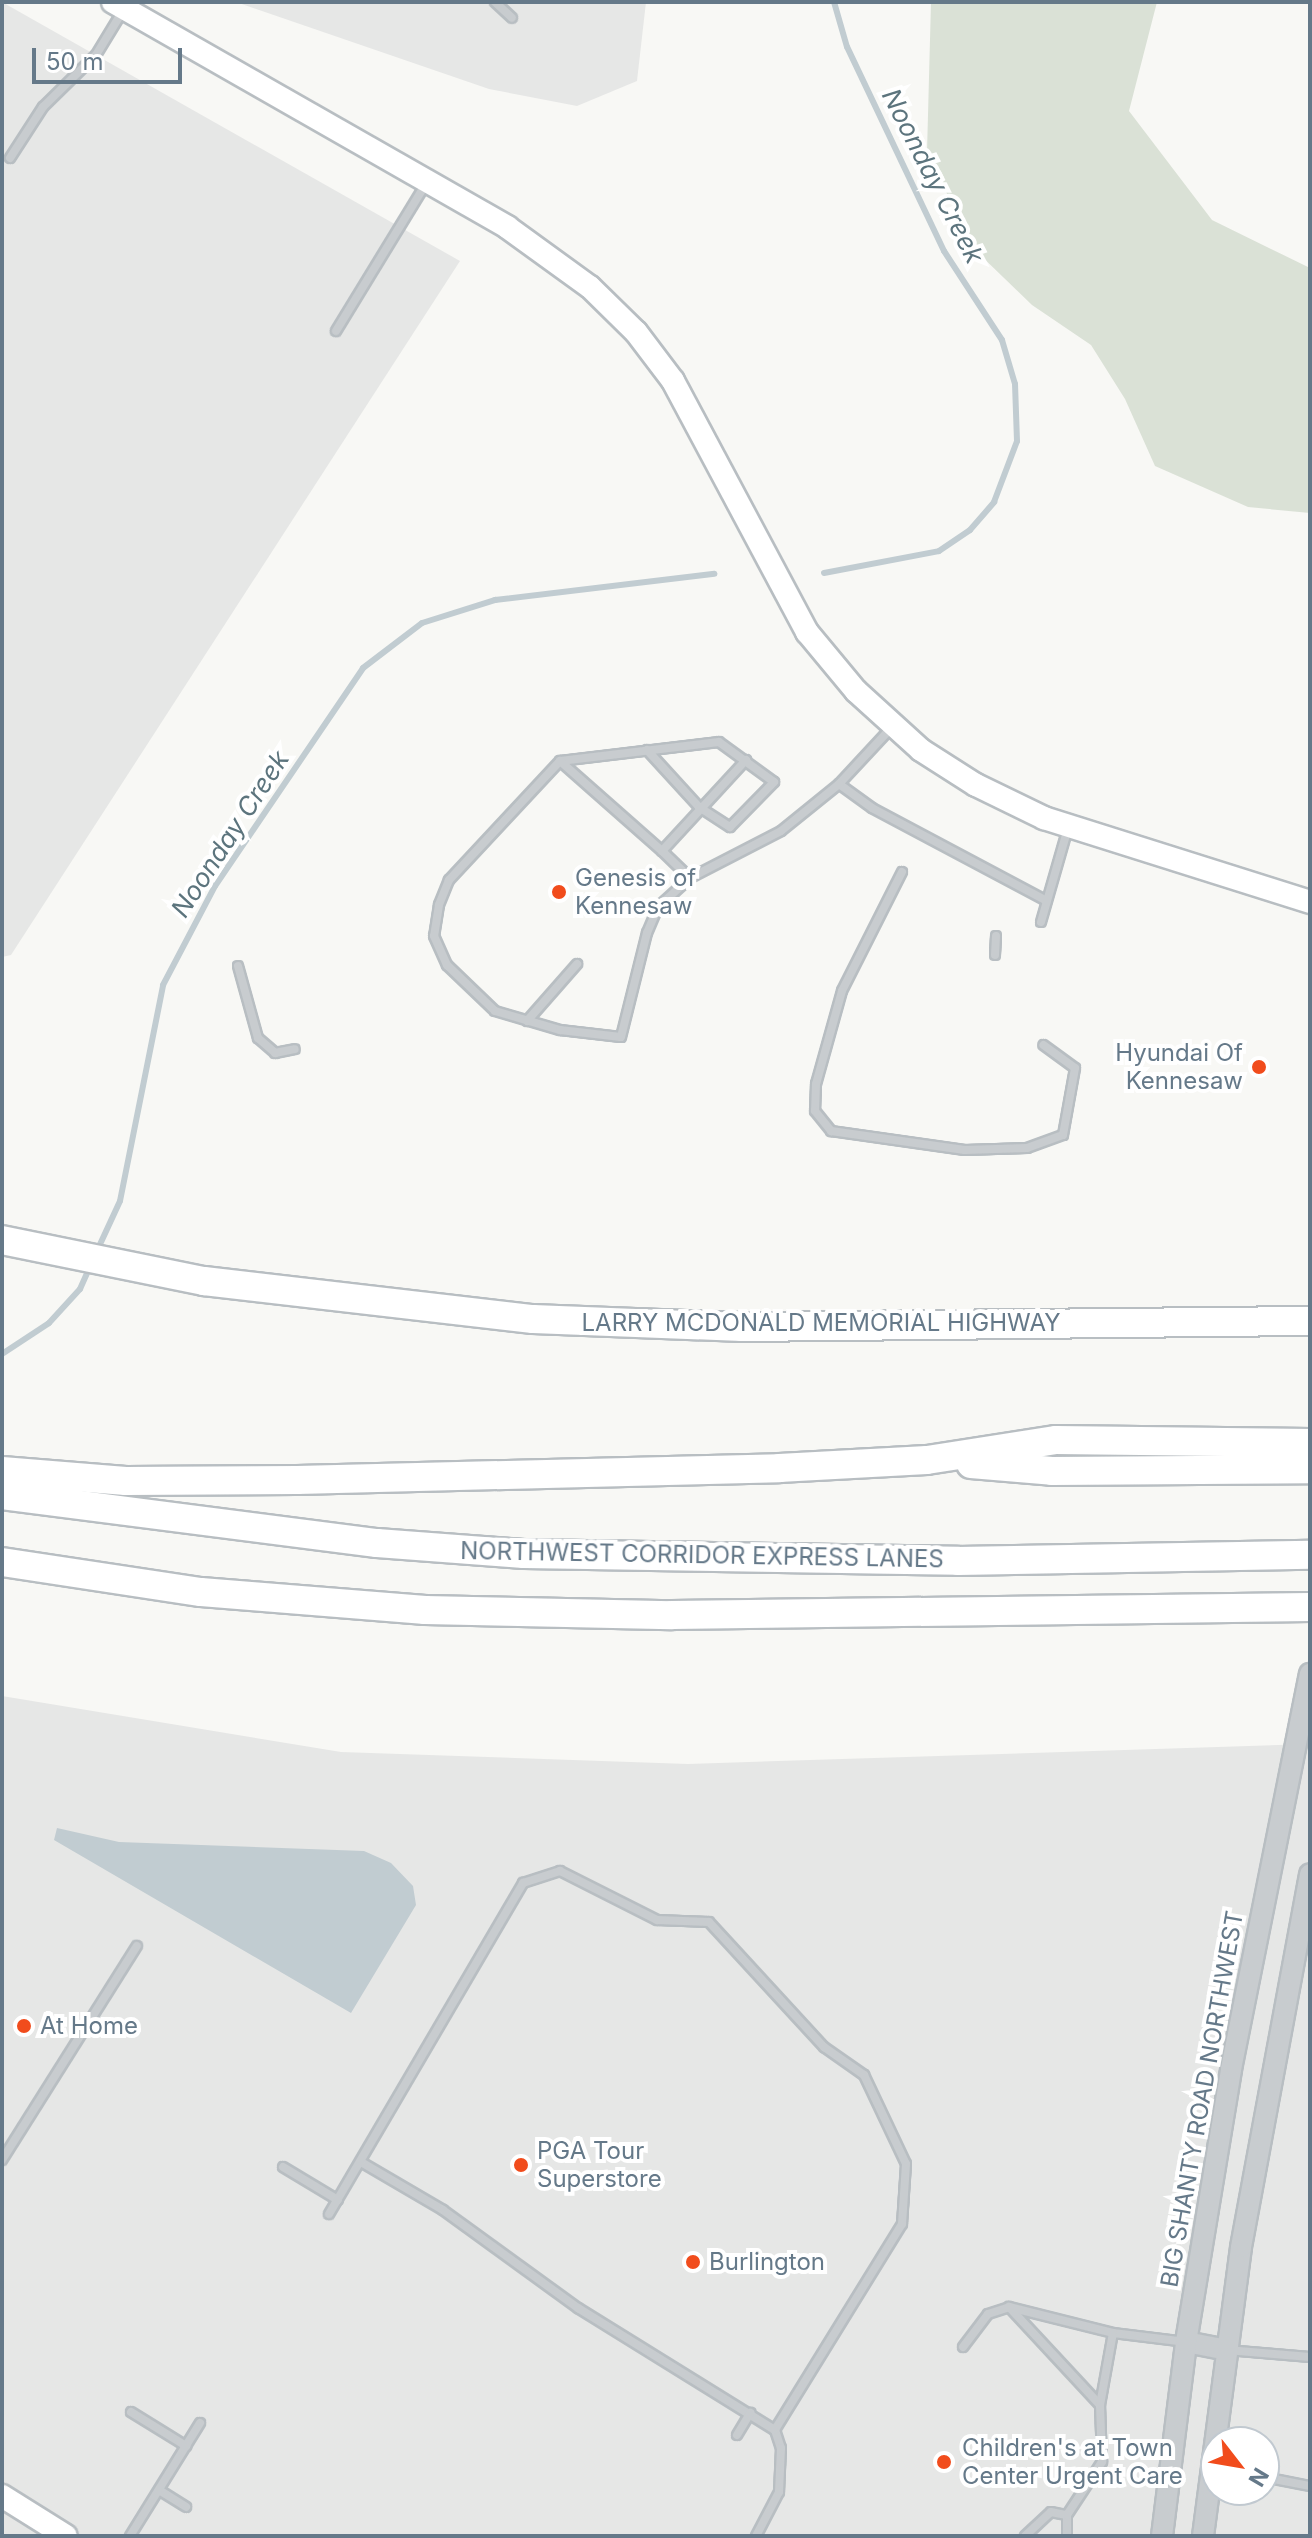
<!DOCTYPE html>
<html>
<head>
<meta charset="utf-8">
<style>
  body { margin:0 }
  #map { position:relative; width:1312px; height:2538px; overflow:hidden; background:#f8f8f5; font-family:Inter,sans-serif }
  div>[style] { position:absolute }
  .built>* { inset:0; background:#e6e7e6 }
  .green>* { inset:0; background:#dae1d6 }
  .water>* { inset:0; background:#c1ccd1 }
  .stream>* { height:6px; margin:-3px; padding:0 3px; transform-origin:3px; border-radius:3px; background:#c1ccd1 }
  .roads { filter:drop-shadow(2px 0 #b8bec2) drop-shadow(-2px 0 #b8bec2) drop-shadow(0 2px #b8bec2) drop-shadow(0 -2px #b8bec2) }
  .service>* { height:8px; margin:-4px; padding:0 4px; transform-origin:4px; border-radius:4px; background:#c8cccf }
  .tertiary>* { height:20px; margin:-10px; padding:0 10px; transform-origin:10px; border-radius:10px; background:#c8cccf }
  .secondary>* { height:22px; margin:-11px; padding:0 11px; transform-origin:11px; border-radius:11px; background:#fff }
  .motorway>* { height:28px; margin:-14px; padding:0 14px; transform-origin:14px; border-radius:14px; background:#fff }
  .dots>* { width:22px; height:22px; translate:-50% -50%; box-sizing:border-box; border:4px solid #fff; border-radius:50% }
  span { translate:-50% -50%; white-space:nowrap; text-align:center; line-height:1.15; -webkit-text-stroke:8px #fff; paint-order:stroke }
  .poi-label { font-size:24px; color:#657989 }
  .left { translate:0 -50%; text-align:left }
  .right { translate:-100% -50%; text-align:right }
  .street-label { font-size:24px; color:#657989 }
  .water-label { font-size:26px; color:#5c747d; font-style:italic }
  .frame { position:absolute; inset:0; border:4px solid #657989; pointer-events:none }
  .north { position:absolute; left:1200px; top:2426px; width:80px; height:80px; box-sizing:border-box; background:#fff; border:2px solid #c1c9d0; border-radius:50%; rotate:121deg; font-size:22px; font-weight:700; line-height:32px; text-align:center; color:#657989 }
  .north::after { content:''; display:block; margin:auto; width:28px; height:36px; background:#f14c1c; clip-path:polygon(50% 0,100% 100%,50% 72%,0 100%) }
  .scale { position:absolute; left:32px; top:48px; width:150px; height:36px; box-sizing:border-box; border:4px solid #657989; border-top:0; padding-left:10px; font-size:24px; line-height:28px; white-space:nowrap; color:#657989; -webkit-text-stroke:6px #fff; paint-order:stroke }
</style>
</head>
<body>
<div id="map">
  <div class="built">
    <i style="clip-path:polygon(2px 2px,460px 261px,11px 955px,2px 957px)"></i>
    <i style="clip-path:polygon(236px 2px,646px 2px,637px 81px,577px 106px,489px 89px)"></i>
    <i style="clip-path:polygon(evenodd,2px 1696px,341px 1752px,688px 1764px,1310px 1744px,1310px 2536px,2px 2536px,2px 1696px,1216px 2442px,1264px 2442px,1264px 2490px,1216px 2490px,1216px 2442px)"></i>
  </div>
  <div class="green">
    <i style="clip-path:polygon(931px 2px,1157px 2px,1129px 111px,1212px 220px,1310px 268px,1310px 513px,1248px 507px,1155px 466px,1125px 399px,1091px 345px,1032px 305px,973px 248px,927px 152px)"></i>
  </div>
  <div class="water">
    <i style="clip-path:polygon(57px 1828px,119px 1842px,364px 1851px,391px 1863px,413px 1886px,416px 1905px,351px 2013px,54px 1840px)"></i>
  </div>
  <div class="stream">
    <i style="left:824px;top:573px;width:117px;rotate:-10.8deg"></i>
    <i style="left:939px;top:551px;width:37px;rotate:-34deg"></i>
    <i style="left:970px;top:530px;width:37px;rotate:-49deg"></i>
    <i style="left:994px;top:502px;width:65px;rotate:-69.3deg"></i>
    <i style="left:1017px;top:441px;width:57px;rotate:-92deg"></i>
    <i style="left:1015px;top:384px;width:46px;rotate:-106.5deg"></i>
    <i style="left:1002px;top:340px;width:106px;rotate:-123.1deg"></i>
    <i style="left:944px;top:251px;width:226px;rotate:-115.4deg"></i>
    <i style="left:847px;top:47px;width:47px;rotate:-106.1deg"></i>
    <i style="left:96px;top:1253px;width:57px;rotate:-65.2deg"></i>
    <i style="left:120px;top:1201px;width:220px;rotate:-78.7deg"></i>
    <i style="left:163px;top:985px;width:112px;rotate:-62.3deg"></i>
    <i style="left:215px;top:886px;width:263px;rotate:-55.8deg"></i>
    <i style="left:363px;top:668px;width:74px;rotate:-37.3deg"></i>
    <i style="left:422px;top:623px;width:77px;rotate:-17.5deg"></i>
    <i style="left:495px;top:600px;width:221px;rotate:-6.8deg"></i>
    <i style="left:2px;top:1354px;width:56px;rotate:-33.4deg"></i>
    <i style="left:49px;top:1323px;width:46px;rotate:-47.6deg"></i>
    <i style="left:80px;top:1289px;width:24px;rotate:-66deg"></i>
  </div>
  <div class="roads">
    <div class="service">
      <i style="left:495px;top:2px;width:23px;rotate:43deg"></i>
      <i style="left:10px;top:158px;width:61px;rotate:-57.1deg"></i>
      <i style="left:43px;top:107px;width:74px;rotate:-44.5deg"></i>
      <i style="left:96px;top:55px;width:54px;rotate:-58.7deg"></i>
      <i style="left:336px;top:331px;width:175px;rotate:-58.6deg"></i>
      <i style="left:892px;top:727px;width:78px;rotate:132.9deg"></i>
      <i style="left:839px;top:784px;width:41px;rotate:36deg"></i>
      <i style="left:872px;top:808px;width:196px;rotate:28deg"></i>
      <i style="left:647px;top:750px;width:77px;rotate:47.6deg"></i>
      <i style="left:699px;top:807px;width:37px;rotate:33deg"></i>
      <i style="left:730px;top:827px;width:63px;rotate:-45.6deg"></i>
      <i style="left:774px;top:782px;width:68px;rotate:-144deg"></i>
      <i style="left:719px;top:742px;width:160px;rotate:173.2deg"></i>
      <i style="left:560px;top:761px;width:163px;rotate:133deg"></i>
      <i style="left:449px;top:880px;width:27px;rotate:112deg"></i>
      <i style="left:439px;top:905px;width:31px;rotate:99deg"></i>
      <i style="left:434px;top:936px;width:32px;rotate:66deg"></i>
      <i style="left:447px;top:965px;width:66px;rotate:43.8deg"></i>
      <i style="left:495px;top:1011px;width:68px;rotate:16.3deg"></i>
      <i style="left:560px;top:1030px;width:61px;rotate:6.5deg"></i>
      <i style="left:621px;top:1037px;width:107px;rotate:-76deg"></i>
      <i style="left:647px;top:933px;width:28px;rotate:-67deg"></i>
      <i style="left:658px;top:907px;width:43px;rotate:-42.2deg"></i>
      <i style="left:690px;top:878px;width:102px;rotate:-27.3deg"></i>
      <i style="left:781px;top:831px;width:75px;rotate:-39deg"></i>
      <i style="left:560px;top:761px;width:136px;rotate:41.4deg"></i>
      <i style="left:902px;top:872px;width:133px;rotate:116.8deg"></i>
      <i style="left:842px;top:991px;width:97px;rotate:105.6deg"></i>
      <i style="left:816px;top:1084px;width:27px;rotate:92deg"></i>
      <i style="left:815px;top:1111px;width:26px;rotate:51deg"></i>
      <i style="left:831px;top:1131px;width:135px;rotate:8.1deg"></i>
      <i style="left:965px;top:1150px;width:62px;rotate:-1.8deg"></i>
      <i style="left:1027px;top:1148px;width:38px;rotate:-20deg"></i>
      <i style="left:1063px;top:1135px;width:68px;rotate:-79.8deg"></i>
      <i style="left:1075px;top:1068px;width:39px;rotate:-144deg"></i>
      <i style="left:690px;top:878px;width:39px;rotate:-136deg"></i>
      <i style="left:662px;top:851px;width:124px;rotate:-47.3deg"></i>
      <i style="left:1041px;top:922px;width:98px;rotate:-74deg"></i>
      <i style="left:995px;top:955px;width:19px;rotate:-87deg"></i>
      <i style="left:238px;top:966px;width:75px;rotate:74.5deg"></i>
      <i style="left:258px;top:1038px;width:23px;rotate:41deg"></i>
      <i style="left:275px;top:1053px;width:20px;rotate:-11deg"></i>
      <i style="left:527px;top:1021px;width:76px;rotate:-48.7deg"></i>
      <i style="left:2px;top:2160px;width:253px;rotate:-57.8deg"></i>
      <i style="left:361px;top:2162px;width:95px;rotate:30.3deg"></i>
      <i style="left:443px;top:2210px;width:167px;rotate:36deg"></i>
      <i style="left:578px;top:2308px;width:232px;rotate:31.8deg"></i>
      <i style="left:775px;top:2430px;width:19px;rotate:72deg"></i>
      <i style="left:781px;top:2448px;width:44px;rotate:92.6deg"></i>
      <i style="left:779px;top:2492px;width:50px;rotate:117.6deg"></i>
      <i style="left:283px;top:2167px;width:64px;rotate:31deg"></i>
      <i style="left:329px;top:2214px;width:384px;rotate:-59.6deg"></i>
      <i style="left:523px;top:1883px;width:39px;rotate:-18deg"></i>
      <i style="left:560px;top:1871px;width:109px;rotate:26.8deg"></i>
      <i style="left:657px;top:1920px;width:52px;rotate:2.2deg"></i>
      <i style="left:709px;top:1922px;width:170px;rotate:47.4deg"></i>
      <i style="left:824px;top:2047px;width:49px;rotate:35deg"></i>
      <i style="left:864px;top:2075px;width:98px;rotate:64.7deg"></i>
      <i style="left:906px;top:2164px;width:60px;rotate:93.8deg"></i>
      <i style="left:902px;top:2224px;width:242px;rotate:121.7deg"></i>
      <i style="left:963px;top:2347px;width:41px;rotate:-52.9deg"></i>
      <i style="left:988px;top:2314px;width:22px;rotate:-18deg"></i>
      <i style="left:1227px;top:2350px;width:83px;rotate:4.8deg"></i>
      <i style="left:1100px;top:2405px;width:134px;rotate:-132.9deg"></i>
      <i style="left:1009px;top:2307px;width:107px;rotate:14deg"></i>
      <i style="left:1113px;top:2333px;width:74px;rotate:7deg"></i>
      <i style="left:131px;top:2412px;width:65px;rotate:31.7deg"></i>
      <i style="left:737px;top:2435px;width:26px;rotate:-59deg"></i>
      <i style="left:1264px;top:2477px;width:47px;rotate:11.1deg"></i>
      <i style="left:159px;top:2490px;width:32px;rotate:32deg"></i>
      <i style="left:130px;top:2536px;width:133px;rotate:-58.2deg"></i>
      <i style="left:1025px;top:2536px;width:35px;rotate:-43deg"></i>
      <i style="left:1051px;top:2512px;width:16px;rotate:11deg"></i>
      <i style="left:1067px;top:2536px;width:21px;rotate:-90deg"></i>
      <i style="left:1067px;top:2515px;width:64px;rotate:-56.6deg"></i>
      <i style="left:1102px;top:2462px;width:57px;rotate:-92deg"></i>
      <i style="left:1100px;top:2405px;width:73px;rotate:-79.8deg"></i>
    </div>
    <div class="tertiary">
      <i style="left:1186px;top:2342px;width:42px;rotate:11deg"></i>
      <i style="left:1162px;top:2536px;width:195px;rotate:-82.9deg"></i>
      <i style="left:1186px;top:2342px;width:277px;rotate:-80.6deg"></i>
      <i style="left:1231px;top:2069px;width:403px;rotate:-78.7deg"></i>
      <i style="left:1203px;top:2536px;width:291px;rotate:-82.5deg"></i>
      <i style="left:1241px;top:2247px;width:379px;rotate:-79.5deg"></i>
    </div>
    <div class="secondary">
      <i style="left:113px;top:2px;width:454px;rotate:29.7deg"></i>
      <i style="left:507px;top:227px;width:102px;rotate:35.9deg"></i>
      <i style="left:590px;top:287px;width:64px;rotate:44.4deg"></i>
      <i style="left:636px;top:332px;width:61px;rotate:52.9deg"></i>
      <i style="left:673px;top:381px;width:285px;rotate:61.9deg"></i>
      <i style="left:807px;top:632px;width:77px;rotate:50.3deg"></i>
      <i style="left:856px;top:691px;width:88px;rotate:42.2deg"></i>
      <i style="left:921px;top:750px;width:65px;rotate:32.5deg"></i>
      <i style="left:976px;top:785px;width:76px;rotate:25.9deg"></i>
      <i style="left:1044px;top:818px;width:279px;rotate:17.5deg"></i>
      <i style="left:2px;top:2496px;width:75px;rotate:32deg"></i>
    </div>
    <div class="motorway">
      <i style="left:2px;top:1240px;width:206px;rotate:11.5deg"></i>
      <i style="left:204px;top:1281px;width:331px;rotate:6.6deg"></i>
      <i style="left:533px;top:1319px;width:209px;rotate:2.2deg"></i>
      <i style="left:742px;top:1327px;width:568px;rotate:-0.61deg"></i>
      <i style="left:971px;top:1464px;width:81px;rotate:4.9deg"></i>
      <i style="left:1052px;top:1471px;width:258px;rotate:-0.4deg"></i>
      <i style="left:2px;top:1471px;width:124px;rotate:4.6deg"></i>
      <i style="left:126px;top:1481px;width:171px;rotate:-0.3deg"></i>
      <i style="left:297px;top:1480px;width:482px;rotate:-1.4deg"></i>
      <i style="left:779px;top:1468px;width:148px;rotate:-3.1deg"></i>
      <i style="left:927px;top:1460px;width:131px;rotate:-8.8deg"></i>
      <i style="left:1056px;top:1440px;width:254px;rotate:0.7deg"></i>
      <i style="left:2px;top:1495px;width:378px;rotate:7.3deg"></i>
      <i style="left:377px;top:1543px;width:147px;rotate:4.3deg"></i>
      <i style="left:524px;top:1554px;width:434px;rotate:0.9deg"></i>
      <i style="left:958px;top:1561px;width:352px;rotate:-1deg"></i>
      <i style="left:2px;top:1562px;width:201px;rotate:8.6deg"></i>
      <i style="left:201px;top:1592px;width:225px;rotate:4.6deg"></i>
      <i style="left:425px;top:1610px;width:247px;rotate:1.2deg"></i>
      <i style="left:672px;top:1615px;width:638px;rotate:-0.72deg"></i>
    </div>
  </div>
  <div class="dots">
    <i style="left:559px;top:892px;background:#f14c1c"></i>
    <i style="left:1259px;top:1067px;background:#f14c1c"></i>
    <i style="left:24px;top:2026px;background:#f14c1c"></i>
    <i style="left:521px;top:2165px;background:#f14c1c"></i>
    <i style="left:693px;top:2262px;background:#f14c1c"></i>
    <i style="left:944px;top:2462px;background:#f14c1c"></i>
  </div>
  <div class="poi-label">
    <span class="left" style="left:575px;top:892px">Genesis of<br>Kennesaw</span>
    <span class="right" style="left:1243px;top:1067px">Hyundai Of<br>Kennesaw</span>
    <span class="left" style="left:40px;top:2026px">At Home</span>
    <span class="left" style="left:537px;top:2165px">PGA Tour<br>Superstore</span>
    <span class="left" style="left:709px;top:2262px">Burlington</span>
    <span class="left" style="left:962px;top:2462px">Children's at Town<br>Center Urgent Care</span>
  </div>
  <div class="street-label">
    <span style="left:821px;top:1323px">LARRY MCDONALD MEMORIAL HIGHWAY</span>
    <span style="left:702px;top:1555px;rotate:1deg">NORTHWEST CORRIDOR EXPRESS LANES</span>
    <span style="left:1202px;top:2099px;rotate:-80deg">BIG SHANTY ROAD NORTHWEST</span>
  </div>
  <div class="water-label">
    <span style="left:933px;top:176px;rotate:63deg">Noonday Creek</span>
    <span style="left:230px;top:834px;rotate:-57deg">Noonday Creek</span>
  </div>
  <div class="frame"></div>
  <div class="north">N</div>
  <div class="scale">50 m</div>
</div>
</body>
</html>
